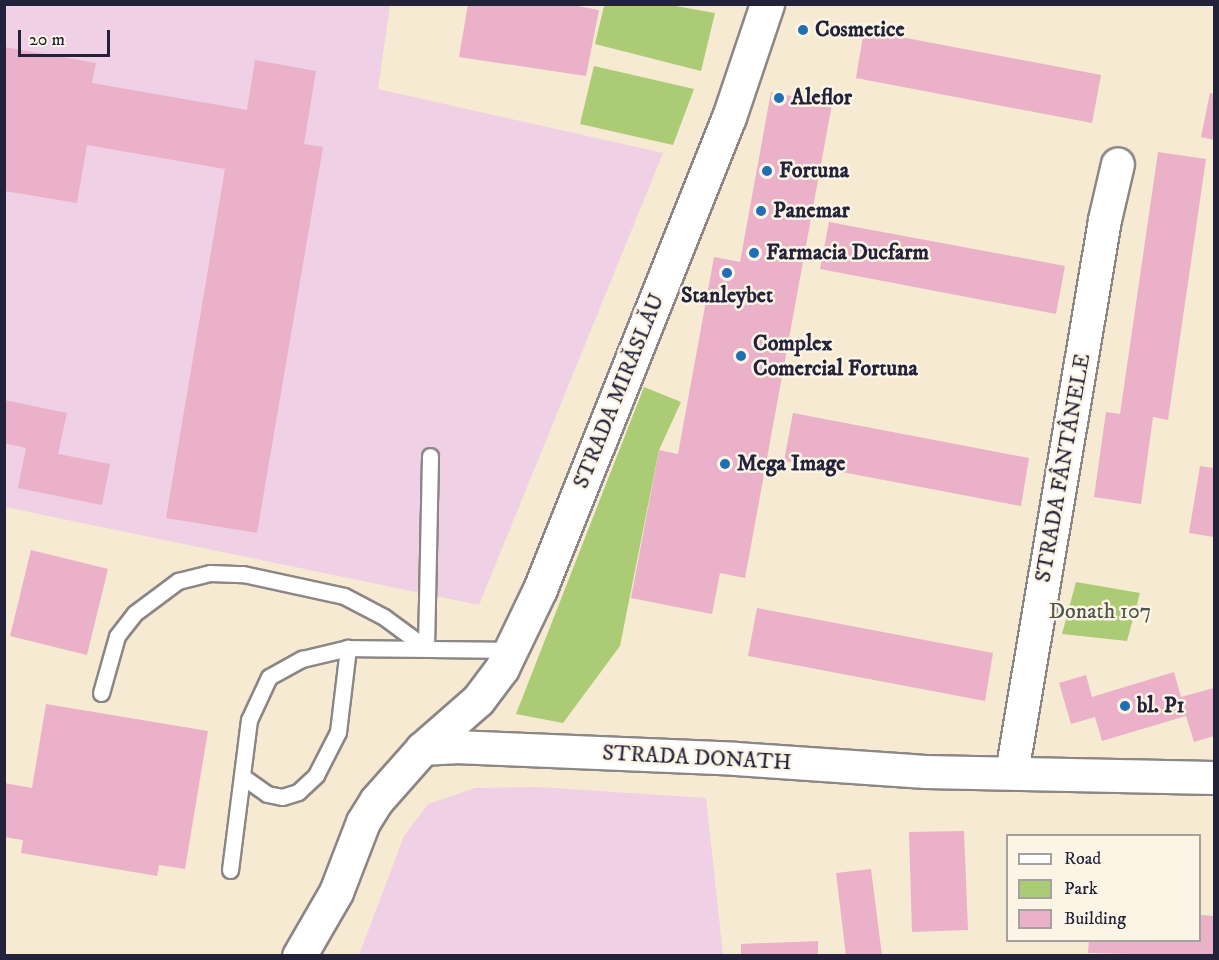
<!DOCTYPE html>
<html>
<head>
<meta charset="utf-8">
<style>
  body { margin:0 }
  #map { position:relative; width:1219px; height:960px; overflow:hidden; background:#f6ead2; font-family:"IM FELL DW Pica",serif }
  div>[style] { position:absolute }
  .built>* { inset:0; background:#efd0e5 }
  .green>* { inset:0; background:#abcc75 }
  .building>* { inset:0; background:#eab1c9 }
  .roads { filter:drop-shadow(2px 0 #8c8686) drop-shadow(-2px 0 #8c8686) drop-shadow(0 2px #8c8686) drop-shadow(0 -2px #8c8686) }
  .lane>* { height:15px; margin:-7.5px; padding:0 7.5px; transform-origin:7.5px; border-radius:7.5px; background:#fff }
  .street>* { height:32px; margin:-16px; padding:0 16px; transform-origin:16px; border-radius:16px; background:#fff }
  .secondary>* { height:33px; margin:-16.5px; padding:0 16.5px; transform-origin:16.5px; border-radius:16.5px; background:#fff }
  .dots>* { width:16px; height:16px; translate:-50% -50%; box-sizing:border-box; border:3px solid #fcf5e5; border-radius:50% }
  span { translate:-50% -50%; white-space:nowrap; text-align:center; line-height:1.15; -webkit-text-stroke:5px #fcf5e5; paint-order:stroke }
  .poi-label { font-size:22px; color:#22223b; font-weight:700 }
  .left { translate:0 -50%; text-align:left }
  .street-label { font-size:22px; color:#22223b }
  .park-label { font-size:22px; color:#4b554c }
  .frame { position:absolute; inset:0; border:6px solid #22223b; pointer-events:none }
  .legend { position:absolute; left:1006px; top:834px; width:195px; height:108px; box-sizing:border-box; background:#fcf5e5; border:2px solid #a5a1a1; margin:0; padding:8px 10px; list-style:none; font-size:18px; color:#22223b }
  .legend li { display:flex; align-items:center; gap:12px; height:30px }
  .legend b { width:30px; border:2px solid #a5a1a1 }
  .scale { position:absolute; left:18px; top:30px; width:92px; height:27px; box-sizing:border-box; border:3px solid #22223b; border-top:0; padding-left:8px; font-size:18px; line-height:21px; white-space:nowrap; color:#22223b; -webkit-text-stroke:4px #fcf5e5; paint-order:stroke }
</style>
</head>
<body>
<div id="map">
  <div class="built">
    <i style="clip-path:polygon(5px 5px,390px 5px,378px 89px,663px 153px,479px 605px,5px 507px)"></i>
    <i style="clip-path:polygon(537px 787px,706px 798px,723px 955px,359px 955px,404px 836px,428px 804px,475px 788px)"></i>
  </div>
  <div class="green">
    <i style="clip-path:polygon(599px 5px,670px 5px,715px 13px,701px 71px,595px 44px,604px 6px)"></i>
    <i style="clip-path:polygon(594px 66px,694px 89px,673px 145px,580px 124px)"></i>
    <i style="clip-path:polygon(644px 387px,681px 402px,659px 450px,620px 646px,563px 723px,516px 714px)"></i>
    <i style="clip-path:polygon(1076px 582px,1140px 593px,1127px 641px,1062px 634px)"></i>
  </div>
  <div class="building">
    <i style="clip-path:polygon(468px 4px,567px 4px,599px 10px,586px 76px,459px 57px)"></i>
    <i style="clip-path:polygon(864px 30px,1101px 75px,1092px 123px,856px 78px)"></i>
    <i style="clip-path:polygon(4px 47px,96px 63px,92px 83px,247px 110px,255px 60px,316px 71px,304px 144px,323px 147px,257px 533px,166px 518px,225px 169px,87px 145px,77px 203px,4px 191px)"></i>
    <i style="clip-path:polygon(771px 92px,832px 104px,745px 578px,720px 573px,712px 614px,631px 598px,659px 450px,678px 454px,714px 257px,740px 262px)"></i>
    <i style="clip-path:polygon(1210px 93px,1214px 94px,1214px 140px,1201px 137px)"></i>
    <i style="clip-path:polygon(1158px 152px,1206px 159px,1168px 420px,1153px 417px,1141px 504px,1094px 497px,1106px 412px,1120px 414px)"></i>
    <i style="clip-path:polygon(829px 222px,1065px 266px,1056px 314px,820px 269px)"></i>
    <i style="clip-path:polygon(4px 400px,67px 413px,58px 454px,110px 464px,102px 505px,18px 488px,26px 448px,4px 443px)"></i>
    <i style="clip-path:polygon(793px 413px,1029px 458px,1021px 506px,784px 461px)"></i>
    <i style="clip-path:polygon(1200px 466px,1214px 468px,1214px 537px,1189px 533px)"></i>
    <i style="clip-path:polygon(31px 550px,108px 569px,87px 655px,10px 636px)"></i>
    <i style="clip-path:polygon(757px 608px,993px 653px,985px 701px,748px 656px)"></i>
    <i style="clip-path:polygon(1174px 672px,1181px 697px,1214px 688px,1214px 736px,1194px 742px,1186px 716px,1102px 741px,1095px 717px,1071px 724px,1059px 683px,1086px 675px,1092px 697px)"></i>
    <i style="clip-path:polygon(46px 704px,208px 731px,185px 869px,159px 865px,157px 876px,21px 853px,23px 840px,4px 837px,4px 783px,32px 788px)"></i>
    <i style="clip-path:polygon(964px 831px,968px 930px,912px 932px,909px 832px)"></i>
    <i style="clip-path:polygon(871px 869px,882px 956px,846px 956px,836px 873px)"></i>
    <i style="clip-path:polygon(1200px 915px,1214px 916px,1214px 956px,1088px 953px,1089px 940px,1200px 940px)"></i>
    <i style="clip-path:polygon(818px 941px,818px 956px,741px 956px,741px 944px)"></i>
  </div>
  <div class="roads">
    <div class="lane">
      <i style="left:426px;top:648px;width:192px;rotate:-88.8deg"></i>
      <i style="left:101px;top:693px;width:59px;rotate:-74.3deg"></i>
      <i style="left:117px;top:636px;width:29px;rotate:-52deg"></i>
      <i style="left:135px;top:613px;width:54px;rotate:-36.7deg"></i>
      <i style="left:178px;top:581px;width:33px;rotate:-14deg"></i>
      <i style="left:210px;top:573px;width:33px;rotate:2deg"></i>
      <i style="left:243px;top:574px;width:103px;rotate:12.3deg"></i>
      <i style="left:344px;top:596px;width:45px;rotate:27.7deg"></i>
      <i style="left:384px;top:617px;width:52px;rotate:36.4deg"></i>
      <i style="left:243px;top:777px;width:29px;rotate:35deg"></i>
      <i style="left:267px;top:794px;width:15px;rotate:11deg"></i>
      <i style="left:282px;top:797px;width:17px;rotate:-17deg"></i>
      <i style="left:298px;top:792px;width:25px;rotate:-43deg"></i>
      <i style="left:316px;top:775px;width:48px;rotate:-62.9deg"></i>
      <i style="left:338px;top:732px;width:85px;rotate:-83.2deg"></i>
      <i style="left:230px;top:870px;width:151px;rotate:-82.8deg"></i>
      <i style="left:249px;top:720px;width:47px;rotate:-65.1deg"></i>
      <i style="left:269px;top:677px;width:38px;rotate:-29deg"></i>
      <i style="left:302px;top:659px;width:47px;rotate:-13.4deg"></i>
      <i style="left:348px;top:648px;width:163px;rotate:0.7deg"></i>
    </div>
    <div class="street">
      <i style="left:422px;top:749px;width:33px;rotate:-3deg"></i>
      <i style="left:455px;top:747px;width:281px;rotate:2.4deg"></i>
      <i style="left:736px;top:759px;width:190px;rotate:3.9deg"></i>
      <i style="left:926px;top:772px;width:288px;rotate:1.2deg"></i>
      <i style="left:1012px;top:773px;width:561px;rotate:-80.45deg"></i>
      <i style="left:1105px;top:220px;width:57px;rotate:-76.9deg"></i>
    </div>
    <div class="secondary">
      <i style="left:299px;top:956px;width:74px;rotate:-60deg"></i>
      <i style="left:336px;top:892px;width:75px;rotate:-68.9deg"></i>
      <i style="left:363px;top:822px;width:25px;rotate:-58deg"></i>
      <i style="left:376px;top:801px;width:69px;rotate:-48.5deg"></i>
      <i style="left:422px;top:749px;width:74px;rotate:-41.2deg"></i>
      <i style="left:478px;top:700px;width:40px;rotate:-53deg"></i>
      <i style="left:502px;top:668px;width:88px;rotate:-64.3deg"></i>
      <i style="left:540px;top:589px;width:508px;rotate:-68.18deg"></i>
      <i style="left:729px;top:117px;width:119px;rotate:-71.4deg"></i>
    </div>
  </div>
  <div class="dots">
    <i style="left:803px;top:30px;background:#1f6fb2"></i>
    <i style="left:779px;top:98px;background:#1f6fb2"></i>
    <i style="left:767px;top:171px;background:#1f6fb2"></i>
    <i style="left:761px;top:211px;background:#1f6fb2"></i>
    <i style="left:754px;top:253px;background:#1f6fb2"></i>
    <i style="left:727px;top:273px;background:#1f6fb2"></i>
    <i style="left:741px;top:356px;background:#1f6fb2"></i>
    <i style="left:725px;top:464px;background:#1f6fb2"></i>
    <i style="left:1125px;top:706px;background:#1f6fb2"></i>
  </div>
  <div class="poi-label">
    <span class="left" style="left:815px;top:30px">Cosmetice</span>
    <span class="left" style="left:791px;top:98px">Aleflor</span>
    <span class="left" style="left:779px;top:171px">Fortuna</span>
    <span class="left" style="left:773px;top:211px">Panemar</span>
    <span class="left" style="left:766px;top:253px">Farmacia Ducfarm</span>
    <span style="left:727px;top:296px">Stanleybet</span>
    <span class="left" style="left:753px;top:356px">Complex<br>Comercial Fortuna</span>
    <span class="left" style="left:737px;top:464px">Mega Image</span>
    <span class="left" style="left:1137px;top:706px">bl. P1</span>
  </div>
  <div class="street-label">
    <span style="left:619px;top:391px;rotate:-68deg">STRADA MIRĂSLĂU</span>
    <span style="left:1063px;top:468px;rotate:-80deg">STRADA FÂNTÂNELE</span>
    <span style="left:697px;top:758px;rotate:3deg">STRADA DONATH</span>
  </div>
  <div class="park-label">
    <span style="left:1100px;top:612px">Donath 107</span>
  </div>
  <div class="frame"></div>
  <ul class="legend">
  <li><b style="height:8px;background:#fff"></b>Road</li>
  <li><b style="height:16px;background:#abcc75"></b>Park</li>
  <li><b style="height:16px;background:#eab1c9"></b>Building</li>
  </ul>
  <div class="scale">20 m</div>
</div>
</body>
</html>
